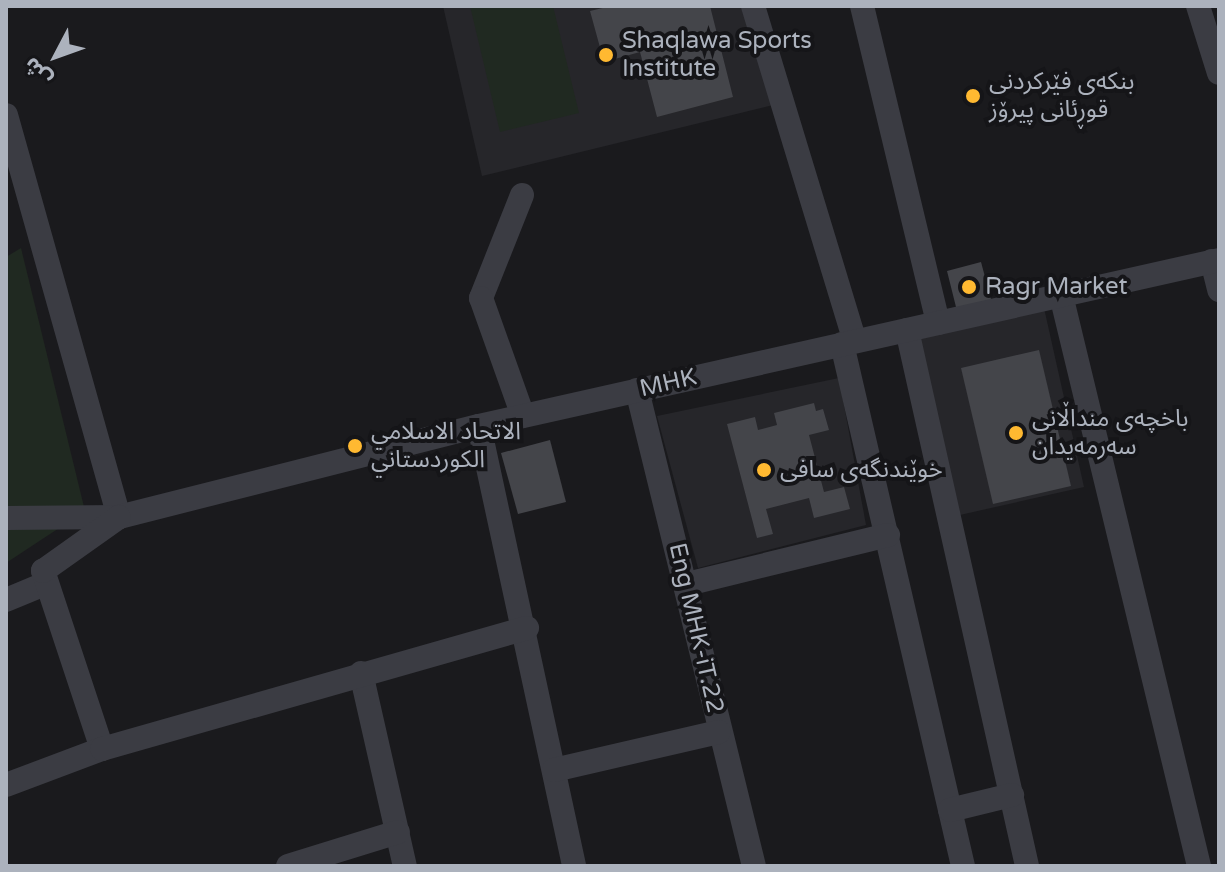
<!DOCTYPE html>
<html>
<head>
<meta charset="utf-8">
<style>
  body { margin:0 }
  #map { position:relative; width:1225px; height:872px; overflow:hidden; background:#1a1a1d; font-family:"Varela Round","Noto Sans Arabic",sans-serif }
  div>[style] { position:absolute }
  .built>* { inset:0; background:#26262a }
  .green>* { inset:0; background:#202921 }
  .building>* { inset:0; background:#44454a }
  .minor>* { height:24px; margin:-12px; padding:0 12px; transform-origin:12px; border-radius:12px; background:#3b3c43 }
  .dots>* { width:22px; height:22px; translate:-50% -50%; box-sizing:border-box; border:4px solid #151518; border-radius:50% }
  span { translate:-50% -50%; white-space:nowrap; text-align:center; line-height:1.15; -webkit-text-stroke:8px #151518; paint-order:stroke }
  .poi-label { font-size:24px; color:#acb2bd }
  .left { translate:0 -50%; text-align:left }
  .street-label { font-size:24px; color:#acb2bd }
  .frame { position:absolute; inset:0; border:8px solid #acb2bd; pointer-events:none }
  .north { position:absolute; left:16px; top:16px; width:80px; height:80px; -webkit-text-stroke:6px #151518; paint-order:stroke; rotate:229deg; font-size:22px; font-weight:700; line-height:32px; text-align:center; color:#acb2bd }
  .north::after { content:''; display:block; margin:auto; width:28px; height:36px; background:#acb2bd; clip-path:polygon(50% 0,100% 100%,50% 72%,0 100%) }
</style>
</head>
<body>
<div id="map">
  <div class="built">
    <i style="clip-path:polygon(443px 6px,741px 6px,773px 105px,482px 176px)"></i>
    <i style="clip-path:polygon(1042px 299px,1084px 487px,951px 517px,907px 330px)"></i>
    <i style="clip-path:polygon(839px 378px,866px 525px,698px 568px,657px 416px)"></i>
  </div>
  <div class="green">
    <i style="clip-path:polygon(470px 6px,553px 6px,579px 113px,500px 132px)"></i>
    <i style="clip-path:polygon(21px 248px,85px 511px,6px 563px,6px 257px)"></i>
  </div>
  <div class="building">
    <i style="clip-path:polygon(611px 6px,710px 6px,733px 97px,657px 117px,640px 52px,604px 62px,590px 11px)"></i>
    <i style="clip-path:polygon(981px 262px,992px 303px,957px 311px,947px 271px)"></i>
    <i style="clip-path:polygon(1039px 350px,1071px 486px,993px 504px,961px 368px)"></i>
    <i style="clip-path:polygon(814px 403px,816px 411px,823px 409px,829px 430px,809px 435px,824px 492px,844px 487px,850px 509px,814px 518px,809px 498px,766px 509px,773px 534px,757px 538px,727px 424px,755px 417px,758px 430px,777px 425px,774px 413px)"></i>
    <i style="clip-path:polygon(550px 440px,566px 502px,518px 514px,501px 453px)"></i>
  </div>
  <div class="minor">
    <i style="left:753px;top:6px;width:350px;rotate:73.1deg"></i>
    <i style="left:862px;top:6px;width:326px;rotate:76.5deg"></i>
    <i style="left:1198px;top:6px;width:70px;rotate:72.6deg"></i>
    <i style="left:6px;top:115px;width:418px;rotate:74.3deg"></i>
    <i style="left:522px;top:195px;width:111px;rotate:111.7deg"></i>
    <i style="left:481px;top:298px;width:125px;rotate:70.4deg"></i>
    <i style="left:1212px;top:261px;width:30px;rotate:76deg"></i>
    <i style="left:1061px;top:295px;width:587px;rotate:76.41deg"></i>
    <i style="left:907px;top:330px;width:549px;rotate:77.38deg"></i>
    <i style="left:842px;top:344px;width:536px;rotate:76.95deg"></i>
    <i style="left:637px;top:390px;width:490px;rotate:76.2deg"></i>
    <i style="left:479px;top:426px;width:450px;rotate:77.8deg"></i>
    <i style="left:6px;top:518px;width:113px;rotate:-0.5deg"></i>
    <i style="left:119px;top:517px;width:371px;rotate:-14.2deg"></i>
    <i style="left:479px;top:426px;width:758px;rotate:-12.64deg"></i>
    <i style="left:687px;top:584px;width:207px;rotate:-13.7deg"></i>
    <i style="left:6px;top:600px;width:44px;rotate:-22.5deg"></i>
    <i style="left:361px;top:673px;width:198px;rotate:77.2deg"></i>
    <i style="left:102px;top:749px;width:188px;rotate:-108.3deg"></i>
    <i style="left:43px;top:571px;width:93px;rotate:-35.4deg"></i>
    <i style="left:554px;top:770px;width:169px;rotate:-13deg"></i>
    <i style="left:6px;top:785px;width:103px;rotate:-20.6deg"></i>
    <i style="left:102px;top:749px;width:442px;rotate:-15.9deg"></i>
    <i style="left:950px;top:810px;width:64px;rotate:-13.6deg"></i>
    <i style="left:288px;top:866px;width:115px;rotate:-17.2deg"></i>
  </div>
  <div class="dots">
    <i style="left:606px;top:55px;background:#ffb931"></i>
    <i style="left:973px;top:96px;background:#ffb931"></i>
    <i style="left:969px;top:287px;background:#ffb931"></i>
    <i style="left:1016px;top:433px;background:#ffb931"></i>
    <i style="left:355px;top:446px;background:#ffb931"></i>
    <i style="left:764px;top:470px;background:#ffb931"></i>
  </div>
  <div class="poi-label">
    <span class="left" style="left:622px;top:55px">Shaqlawa Sports<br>Institute</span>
    <span class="left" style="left:989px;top:96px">بنکەی فێرکردنی<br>قوڕئانی پیرۆز</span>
    <span class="left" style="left:985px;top:287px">Ragr Market</span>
    <span class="left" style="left:1032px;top:433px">باخچەی منداڵانی<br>سەرمەیدان</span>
    <span class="left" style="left:371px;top:446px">الاتحاد الاسلامي<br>الكوردستاني</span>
    <span class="left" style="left:780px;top:470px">خوێندنگەی سافی</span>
  </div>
  <div class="street-label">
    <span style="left:668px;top:383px;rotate:-13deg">MHK</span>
    <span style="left:696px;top:628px;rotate:77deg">Eng MHK-iT.22</span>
  </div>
  <div class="frame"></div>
  <div class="north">ش</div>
</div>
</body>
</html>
